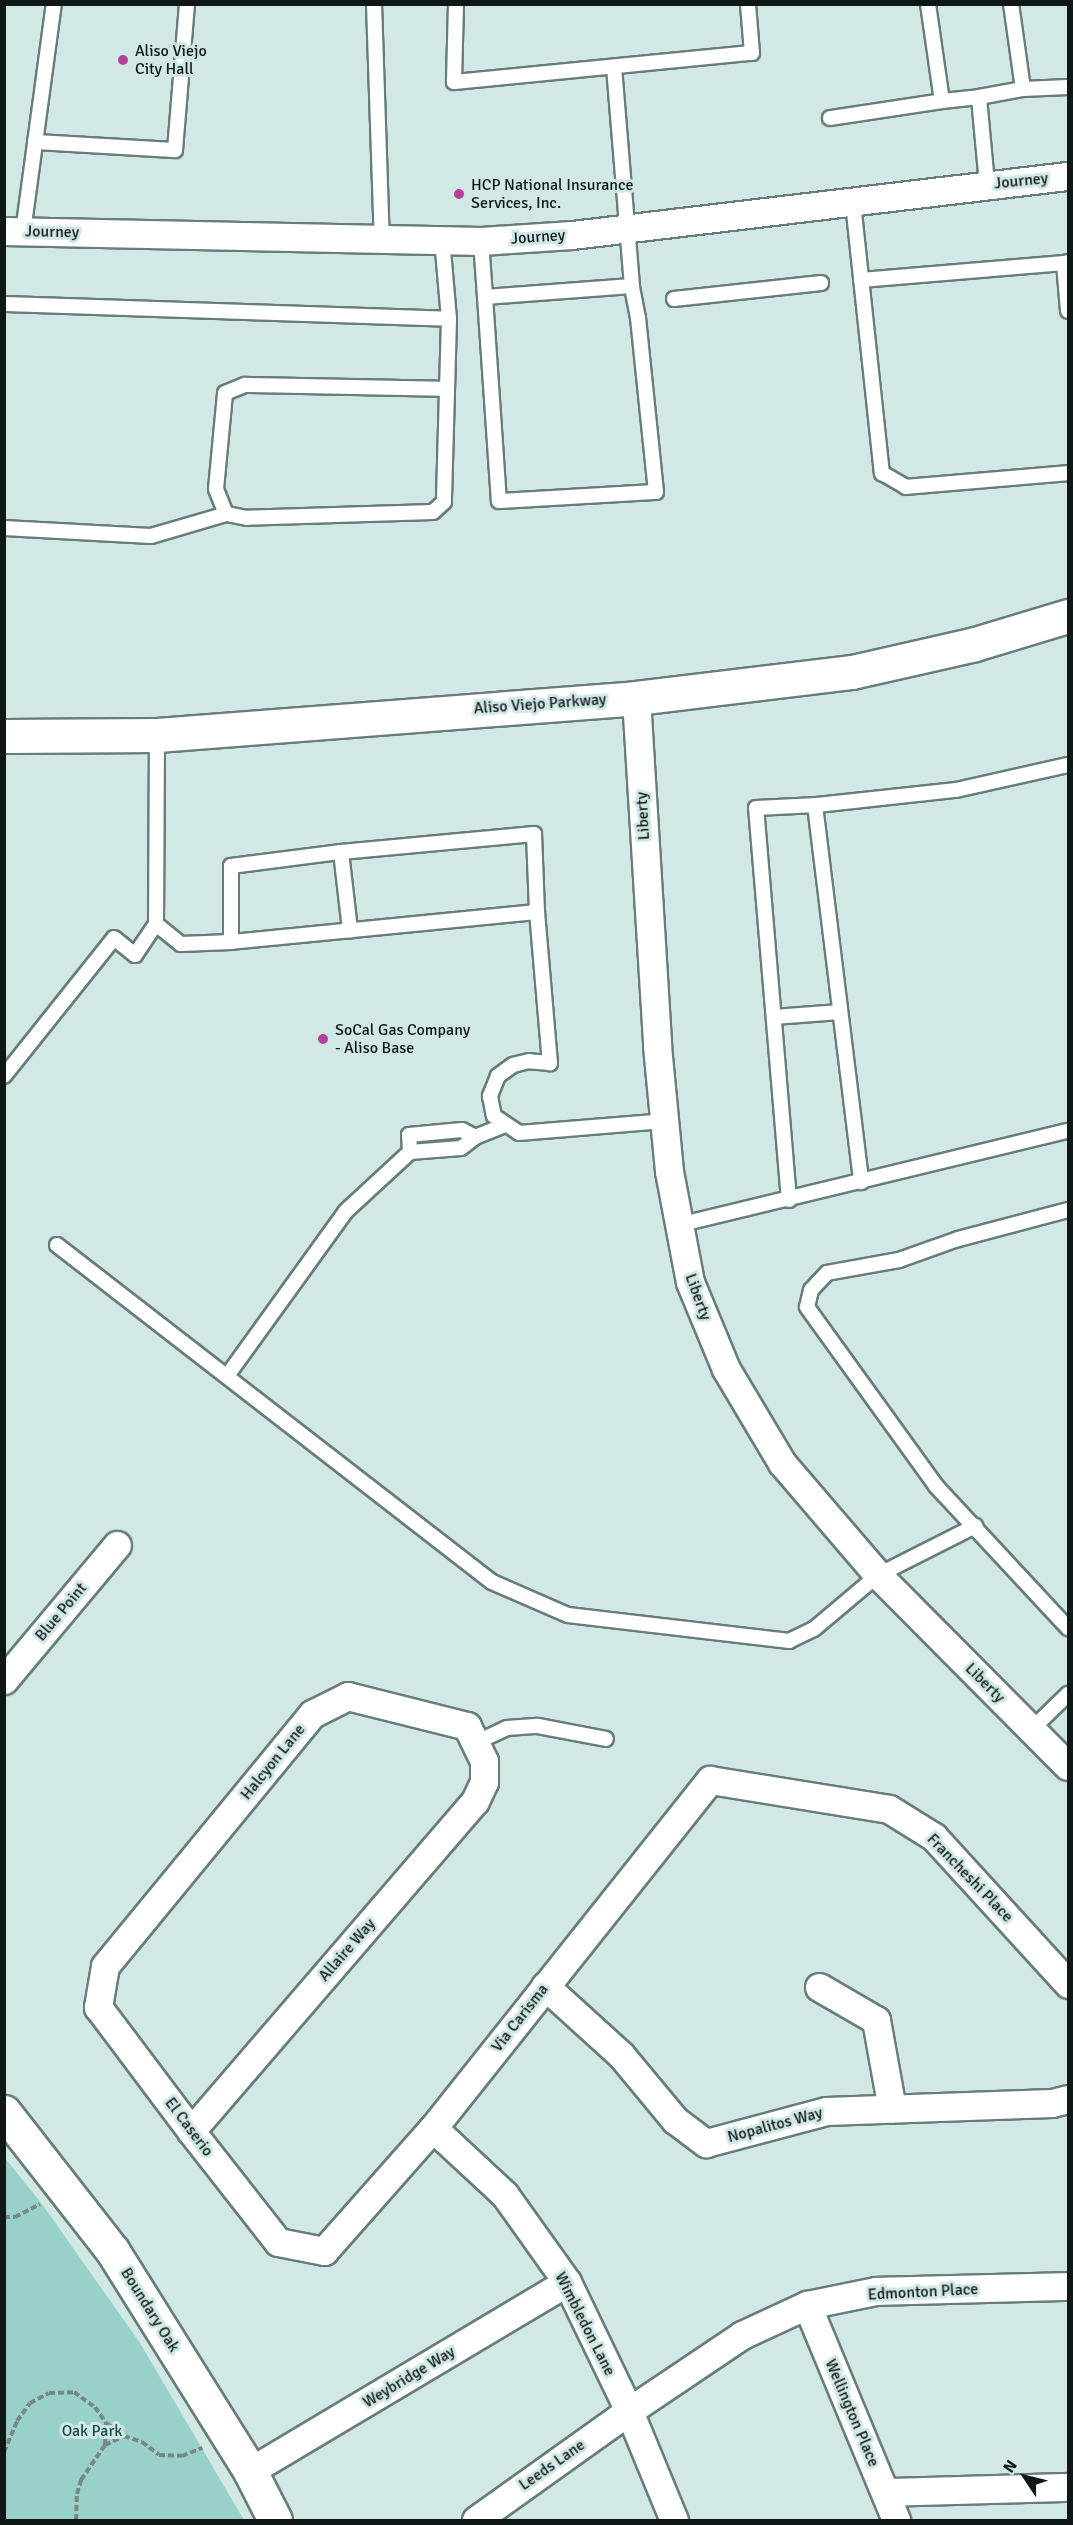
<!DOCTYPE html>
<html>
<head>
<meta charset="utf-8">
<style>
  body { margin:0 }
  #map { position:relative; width:1073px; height:2525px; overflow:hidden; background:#d1e8e5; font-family:Signika,sans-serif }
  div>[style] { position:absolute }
  .green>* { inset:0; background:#98d1ca }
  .path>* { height:4px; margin-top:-2px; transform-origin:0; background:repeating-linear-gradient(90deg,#778785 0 6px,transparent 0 9px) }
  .roads { filter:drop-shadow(2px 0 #687d7a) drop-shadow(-2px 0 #687d7a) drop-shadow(0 2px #687d7a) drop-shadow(0 -2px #687d7a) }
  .lane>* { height:14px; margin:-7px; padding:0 7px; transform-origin:7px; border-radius:7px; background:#fff }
  .street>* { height:27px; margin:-13.5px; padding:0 13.5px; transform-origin:13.5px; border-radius:13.5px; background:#fff }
  .secondary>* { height:33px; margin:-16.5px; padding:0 16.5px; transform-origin:16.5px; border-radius:16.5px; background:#fff }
  .dots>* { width:16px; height:16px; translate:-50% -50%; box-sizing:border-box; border:3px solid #d1e8e5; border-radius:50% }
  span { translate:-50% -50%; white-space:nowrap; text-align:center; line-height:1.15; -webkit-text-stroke:6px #d1e8e5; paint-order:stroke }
  .poi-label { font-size:16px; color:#101817 }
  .left { translate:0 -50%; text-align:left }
  .street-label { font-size:16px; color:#101817 }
  .park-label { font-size:16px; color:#164c47 }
  .frame { position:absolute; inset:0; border:6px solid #101817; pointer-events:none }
  .north { position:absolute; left:995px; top:2447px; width:60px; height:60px; -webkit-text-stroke:4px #d1e8e5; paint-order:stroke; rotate:305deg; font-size:16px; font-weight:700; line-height:24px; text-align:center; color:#101817 }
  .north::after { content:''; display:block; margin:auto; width:21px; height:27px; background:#101817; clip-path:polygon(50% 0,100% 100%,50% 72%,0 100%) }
</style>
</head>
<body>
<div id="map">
  <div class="green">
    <i style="clip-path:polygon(5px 2158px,42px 2204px,140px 2343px,244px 2520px,5px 2520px)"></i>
  </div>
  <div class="path">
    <i style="left:4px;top:2217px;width:11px"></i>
    <i style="left:15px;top:2217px;width:28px;rotate:-27deg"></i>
    <i style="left:105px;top:2445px;width:22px;rotate:-87deg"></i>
    <i style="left:4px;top:2452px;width:34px;rotate:-67deg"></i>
    <i style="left:17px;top:2421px;width:22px;rotate:-54deg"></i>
    <i style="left:30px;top:2403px;width:21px;rotate:-28deg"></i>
    <i style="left:49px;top:2393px;width:25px;rotate:-2deg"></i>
    <i style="left:74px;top:2392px;width:26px;rotate:36deg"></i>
    <i style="left:95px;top:2407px;width:19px;rotate:55deg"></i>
    <i style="left:106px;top:2423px;width:22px;rotate:36deg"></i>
    <i style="left:124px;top:2436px;width:19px;rotate:18deg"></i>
    <i style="left:142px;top:2442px;width:21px;rotate:37deg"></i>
    <i style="left:159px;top:2455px;width:23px;rotate:2deg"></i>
    <i style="left:182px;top:2456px;width:22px;rotate:-22deg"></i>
    <i style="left:76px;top:2520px;width:26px;rotate:-88deg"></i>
    <i style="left:77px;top:2494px;width:15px;rotate:-74deg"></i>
    <i style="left:81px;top:2480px;width:42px;rotate:-55.6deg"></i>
    <i style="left:105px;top:2445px;width:21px;rotate:-25deg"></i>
  </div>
  <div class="roads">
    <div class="lane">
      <i style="left:374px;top:4px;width:235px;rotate:88.1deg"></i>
      <i style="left:456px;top:4px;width:78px;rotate:91.5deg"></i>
      <i style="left:454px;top:82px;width:299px;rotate:-5.6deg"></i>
      <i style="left:752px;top:53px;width:49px;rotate:-94.7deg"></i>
      <i style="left:928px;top:4px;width:98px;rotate:81.8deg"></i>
      <i style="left:942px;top:101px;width:37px;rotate:-6deg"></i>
      <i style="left:1023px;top:89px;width:45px;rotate:-2.5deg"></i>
      <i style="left:830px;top:118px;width:113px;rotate:-8.6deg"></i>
      <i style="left:35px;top:142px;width:140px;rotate:3.3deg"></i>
      <i style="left:175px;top:150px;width:146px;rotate:-85.3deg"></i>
      <i style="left:987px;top:184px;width:87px;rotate:-95.3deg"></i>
      <i style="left:979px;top:97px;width:45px;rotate:-10.3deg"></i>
      <i style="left:1023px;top:89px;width:86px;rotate:-98deg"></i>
      <i style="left:853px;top:203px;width:272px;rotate:83.9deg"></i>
      <i style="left:882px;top:473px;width:28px;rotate:30deg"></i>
      <i style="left:906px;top:487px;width:163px;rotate:-4.9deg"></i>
      <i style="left:23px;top:232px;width:230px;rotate:-82.3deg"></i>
      <i style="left:442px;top:239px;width:80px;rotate:85deg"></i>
      <i style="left:449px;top:319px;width:183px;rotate:91.6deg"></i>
      <i style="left:444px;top:502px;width:15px;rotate:138deg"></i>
      <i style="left:433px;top:512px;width:186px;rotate:178.2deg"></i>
      <i style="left:247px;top:518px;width:21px;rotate:-169deg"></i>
      <i style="left:226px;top:514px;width:27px;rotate:-112deg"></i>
      <i style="left:216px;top:489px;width:96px;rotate:-84.6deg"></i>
      <i style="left:225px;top:393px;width:22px;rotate:-22deg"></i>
      <i style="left:245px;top:385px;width:202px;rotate:1.1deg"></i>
      <i style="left:481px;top:241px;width:56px;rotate:85.9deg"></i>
      <i style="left:485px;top:297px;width:147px;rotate:-4.3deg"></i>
      <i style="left:632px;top:286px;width:218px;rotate:-94.7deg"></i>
      <i style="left:1068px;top:262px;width:4px;rotate:166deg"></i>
      <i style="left:1064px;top:263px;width:48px;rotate:85.2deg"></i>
      <i style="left:861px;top:280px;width:204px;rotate:-4.8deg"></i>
      <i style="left:485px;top:297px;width:204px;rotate:86.1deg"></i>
      <i style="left:499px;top:501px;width:157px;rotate:-3.3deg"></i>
      <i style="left:656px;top:492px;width:175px;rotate:-95.9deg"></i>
      <i style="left:638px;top:318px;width:33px;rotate:-101deg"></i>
      <i style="left:674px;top:299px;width:148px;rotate:-6.2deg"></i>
      <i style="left:4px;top:304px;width:445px;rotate:1.9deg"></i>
      <i style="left:4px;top:528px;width:147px;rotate:3.1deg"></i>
      <i style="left:151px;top:536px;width:78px;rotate:-16.3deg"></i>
      <i style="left:157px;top:735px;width:189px;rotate:90.3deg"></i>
      <i style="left:156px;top:924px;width:32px;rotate:39deg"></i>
      <i style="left:181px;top:944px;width:50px;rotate:-2.3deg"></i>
      <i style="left:231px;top:942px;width:76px;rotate:-90deg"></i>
      <i style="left:231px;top:866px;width:111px;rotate:-7.3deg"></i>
      <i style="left:341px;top:852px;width:194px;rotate:-5.3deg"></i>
      <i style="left:534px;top:834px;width:78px;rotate:87.8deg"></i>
      <i style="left:537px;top:912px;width:307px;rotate:174.4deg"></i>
      <i style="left:815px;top:805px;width:380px;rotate:83deg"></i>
      <i style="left:341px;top:852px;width:79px;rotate:83.4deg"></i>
      <i style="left:537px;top:912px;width:152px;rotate:85.1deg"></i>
      <i style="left:550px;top:1063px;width:21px;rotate:-175deg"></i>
      <i style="left:529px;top:1061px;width:16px;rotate:166deg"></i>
      <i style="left:513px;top:1065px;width:19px;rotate:144deg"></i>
      <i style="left:498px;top:1076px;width:22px;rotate:112deg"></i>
      <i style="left:490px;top:1096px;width:20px;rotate:79deg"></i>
      <i style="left:494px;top:1116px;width:30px;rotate:34deg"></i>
      <i style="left:519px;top:1133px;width:145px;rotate:-4.7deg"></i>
      <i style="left:774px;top:1017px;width:66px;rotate:-4.3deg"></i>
      <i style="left:4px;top:1076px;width:176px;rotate:-51.4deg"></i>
      <i style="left:114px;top:938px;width:27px;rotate:39deg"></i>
      <i style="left:135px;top:955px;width:37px;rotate:-56deg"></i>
      <i style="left:410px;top:1152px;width:17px;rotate:-93deg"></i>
      <i style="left:409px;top:1135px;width:53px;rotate:-5.4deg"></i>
      <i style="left:462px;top:1130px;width:15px;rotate:28deg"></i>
      <i style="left:789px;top:1200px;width:393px;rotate:-94.8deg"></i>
      <i style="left:756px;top:808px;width:61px;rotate:-2.8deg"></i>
      <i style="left:817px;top:805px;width:140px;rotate:-6.2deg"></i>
      <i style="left:956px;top:790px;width:115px;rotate:-12.6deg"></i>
      <i style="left:1068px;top:1210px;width:114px;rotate:165.2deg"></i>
      <i style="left:958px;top:1239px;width:63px;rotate:160.4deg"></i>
      <i style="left:899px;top:1260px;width:73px;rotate:169.8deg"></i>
      <i style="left:827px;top:1273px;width:23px;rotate:133deg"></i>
      <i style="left:811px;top:1290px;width:17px;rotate:103deg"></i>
      <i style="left:807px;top:1307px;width:221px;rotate:54.2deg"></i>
      <i style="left:936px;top:1486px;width:194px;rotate:47.1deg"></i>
      <i style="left:678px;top:1225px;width:401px;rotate:-13.6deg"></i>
      <i style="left:57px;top:1245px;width:550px;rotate:37.77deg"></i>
      <i style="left:492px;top:1582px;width:83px;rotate:23.5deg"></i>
      <i style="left:568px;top:1615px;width:223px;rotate:6.7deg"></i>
      <i style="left:789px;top:1641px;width:28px;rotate:-26deg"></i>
      <i style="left:814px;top:1629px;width:84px;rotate:-40.2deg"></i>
      <i style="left:878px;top:1575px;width:109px;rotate:-26.8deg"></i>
      <i style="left:227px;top:1376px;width:203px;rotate:-54.2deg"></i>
      <i style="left:346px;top:1211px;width:87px;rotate:-42.7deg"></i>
      <i style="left:410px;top:1152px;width:51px;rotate:-4.5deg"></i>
      <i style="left:461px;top:1148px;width:18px;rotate:-38deg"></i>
      <i style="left:475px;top:1137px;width:31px;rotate:-22deg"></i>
      <i style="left:1031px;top:1730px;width:52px;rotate:-44.2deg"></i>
      <i style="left:475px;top:1743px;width:35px;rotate:-25deg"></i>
      <i style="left:507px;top:1728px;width:31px;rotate:-4deg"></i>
      <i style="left:538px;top:1726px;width:69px;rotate:10.8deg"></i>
    </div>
    <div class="street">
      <i style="left:4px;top:231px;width:477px;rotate:1.2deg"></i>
      <i style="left:481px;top:241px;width:91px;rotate:-3.8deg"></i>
      <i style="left:572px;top:235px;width:499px;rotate:-6.8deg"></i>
      <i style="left:636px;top:698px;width:349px;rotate:86.5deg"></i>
      <i style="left:657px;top:1046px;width:126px;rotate:84.5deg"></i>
      <i style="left:669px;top:1171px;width:113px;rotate:79.3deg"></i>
      <i style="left:690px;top:1282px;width:94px;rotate:67.5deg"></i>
      <i style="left:726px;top:1369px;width:109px;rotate:59.2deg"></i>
      <i style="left:782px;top:1463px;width:148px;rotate:49.4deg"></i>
      <i style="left:878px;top:1575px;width:269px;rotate:45.2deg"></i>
      <i style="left:4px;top:1680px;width:176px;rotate:-50.1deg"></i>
      <i style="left:545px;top:1986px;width:103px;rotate:42.2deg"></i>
      <i style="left:621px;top:2055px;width:85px;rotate:50.3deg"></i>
      <i style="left:675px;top:2120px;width:39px;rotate:37deg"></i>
      <i style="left:706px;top:2143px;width:124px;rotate:-14.9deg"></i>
      <i style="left:826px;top:2111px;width:226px;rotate:-2deg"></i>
      <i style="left:1052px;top:2103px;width:16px;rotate:-14deg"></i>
      <i style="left:819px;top:1987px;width:66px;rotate:30.1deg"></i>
      <i style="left:876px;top:2020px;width:90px;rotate:79.8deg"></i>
      <i style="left:433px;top:2128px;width:98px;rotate:42.9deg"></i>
      <i style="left:505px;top:2195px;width:107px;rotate:54.5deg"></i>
      <i style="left:567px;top:2282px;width:143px;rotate:64.3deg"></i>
      <i style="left:629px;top:2411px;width:118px;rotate:67.6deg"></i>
      <i style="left:191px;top:2131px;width:435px;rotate:-49.3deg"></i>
      <i style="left:475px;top:1801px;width:21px;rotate:-65deg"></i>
      <i style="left:484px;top:1782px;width:21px;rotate:-90deg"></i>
      <i style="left:484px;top:1761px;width:39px;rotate:-116deg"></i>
      <i style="left:467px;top:1726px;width:123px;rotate:-165.9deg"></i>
      <i style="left:348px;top:1696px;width:40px;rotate:153.4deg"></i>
      <i style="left:312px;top:1714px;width:326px;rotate:129.4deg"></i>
      <i style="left:105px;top:1966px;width:42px;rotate:99.7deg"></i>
      <i style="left:98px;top:2007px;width:155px;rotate:53.1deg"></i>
      <i style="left:191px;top:2131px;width:141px;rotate:51.9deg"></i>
      <i style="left:278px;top:2242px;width:47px;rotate:11.1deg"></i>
      <i style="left:324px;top:2251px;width:164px;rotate:-48.5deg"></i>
      <i style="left:433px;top:2128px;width:445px;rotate:-51.5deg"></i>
      <i style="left:710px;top:1780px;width:181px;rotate:9.2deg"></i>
      <i style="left:889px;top:1809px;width:53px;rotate:31.9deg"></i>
      <i style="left:934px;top:1837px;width:199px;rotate:47.6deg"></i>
      <i style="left:807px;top:2305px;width:233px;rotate:67.5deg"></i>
      <i style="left:250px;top:2471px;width:369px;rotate:-30.8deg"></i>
      <i style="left:886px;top:2492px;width:182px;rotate:-1.6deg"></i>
      <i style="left:476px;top:2520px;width:188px;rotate:-35.5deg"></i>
      <i style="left:629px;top:2411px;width:136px;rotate:-33.9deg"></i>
      <i style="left:742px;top:2335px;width:72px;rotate:-24.8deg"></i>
      <i style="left:807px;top:2305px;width:70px;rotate:-11.5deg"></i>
      <i style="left:876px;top:2291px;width:192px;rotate:-1.5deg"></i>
    </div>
    <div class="secondary">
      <i style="left:4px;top:736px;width:153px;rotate:-0.4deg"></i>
      <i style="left:157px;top:735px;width:480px;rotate:-4.4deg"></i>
      <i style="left:636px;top:698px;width:218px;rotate:-6.9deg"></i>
      <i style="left:852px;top:672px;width:126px;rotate:-12.8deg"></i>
      <i style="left:975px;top:644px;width:97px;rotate:-16.8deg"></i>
      <i style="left:4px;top:2112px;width:175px;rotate:52deg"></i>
      <i style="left:112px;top:2250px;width:261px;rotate:58deg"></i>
      <i style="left:250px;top:2471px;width:55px;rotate:63deg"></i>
    </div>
  </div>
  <div class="dots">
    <i style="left:123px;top:60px;background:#b4429c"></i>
    <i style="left:459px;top:194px;background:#b4429c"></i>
    <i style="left:323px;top:1039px;background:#b4429c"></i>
  </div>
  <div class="poi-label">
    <span class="left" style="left:135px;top:60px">Aliso Viejo<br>City Hall</span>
    <span class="left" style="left:471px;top:194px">HCP National Insurance<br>Services, Inc.</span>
    <span class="left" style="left:335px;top:1039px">SoCal Gas Company<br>- Aliso Base</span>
  </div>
  <div class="street-label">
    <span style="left:1021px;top:181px;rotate:-6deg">Journey</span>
    <span style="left:52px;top:232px;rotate:1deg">Journey</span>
    <span style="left:538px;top:237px;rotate:-4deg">Journey</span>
    <span style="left:540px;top:704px;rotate:-4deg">Aliso Viejo Parkway</span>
    <span style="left:643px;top:816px;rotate:-93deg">Liberty</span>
    <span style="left:698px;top:1297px;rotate:70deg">Liberty</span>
    <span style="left:61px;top:1612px;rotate:-50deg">Blue Point</span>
    <span style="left:985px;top:1683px;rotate:45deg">Liberty</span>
    <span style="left:273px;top:1762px;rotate:-51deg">Halcyon Lane</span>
    <span style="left:970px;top:1878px;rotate:46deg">Francheshi Place</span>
    <span style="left:347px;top:1950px;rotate:-49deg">Allaire Way</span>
    <span style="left:520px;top:2018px;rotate:-52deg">Via Carisma</span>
    <span style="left:775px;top:2125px;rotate:-15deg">Nopalitos Way</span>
    <span style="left:189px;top:2127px;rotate:53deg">El Caserio</span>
    <span style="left:923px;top:2292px;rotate:-3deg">Edmonton Place</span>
    <span style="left:150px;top:2310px;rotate:58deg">Boundary Oak</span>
    <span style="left:585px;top:2324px;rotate:63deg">Wimbledon Lane</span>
    <span style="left:409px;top:2377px;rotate:-31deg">Weybridge Way</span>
    <span style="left:852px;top:2413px;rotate:67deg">Wellington Place</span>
    <span style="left:552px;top:2465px;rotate:-35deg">Leeds Lane</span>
  </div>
  <div class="park-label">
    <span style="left:92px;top:2431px">Oak Park</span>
  </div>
  <div class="frame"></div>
  <div class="north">N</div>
</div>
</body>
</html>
